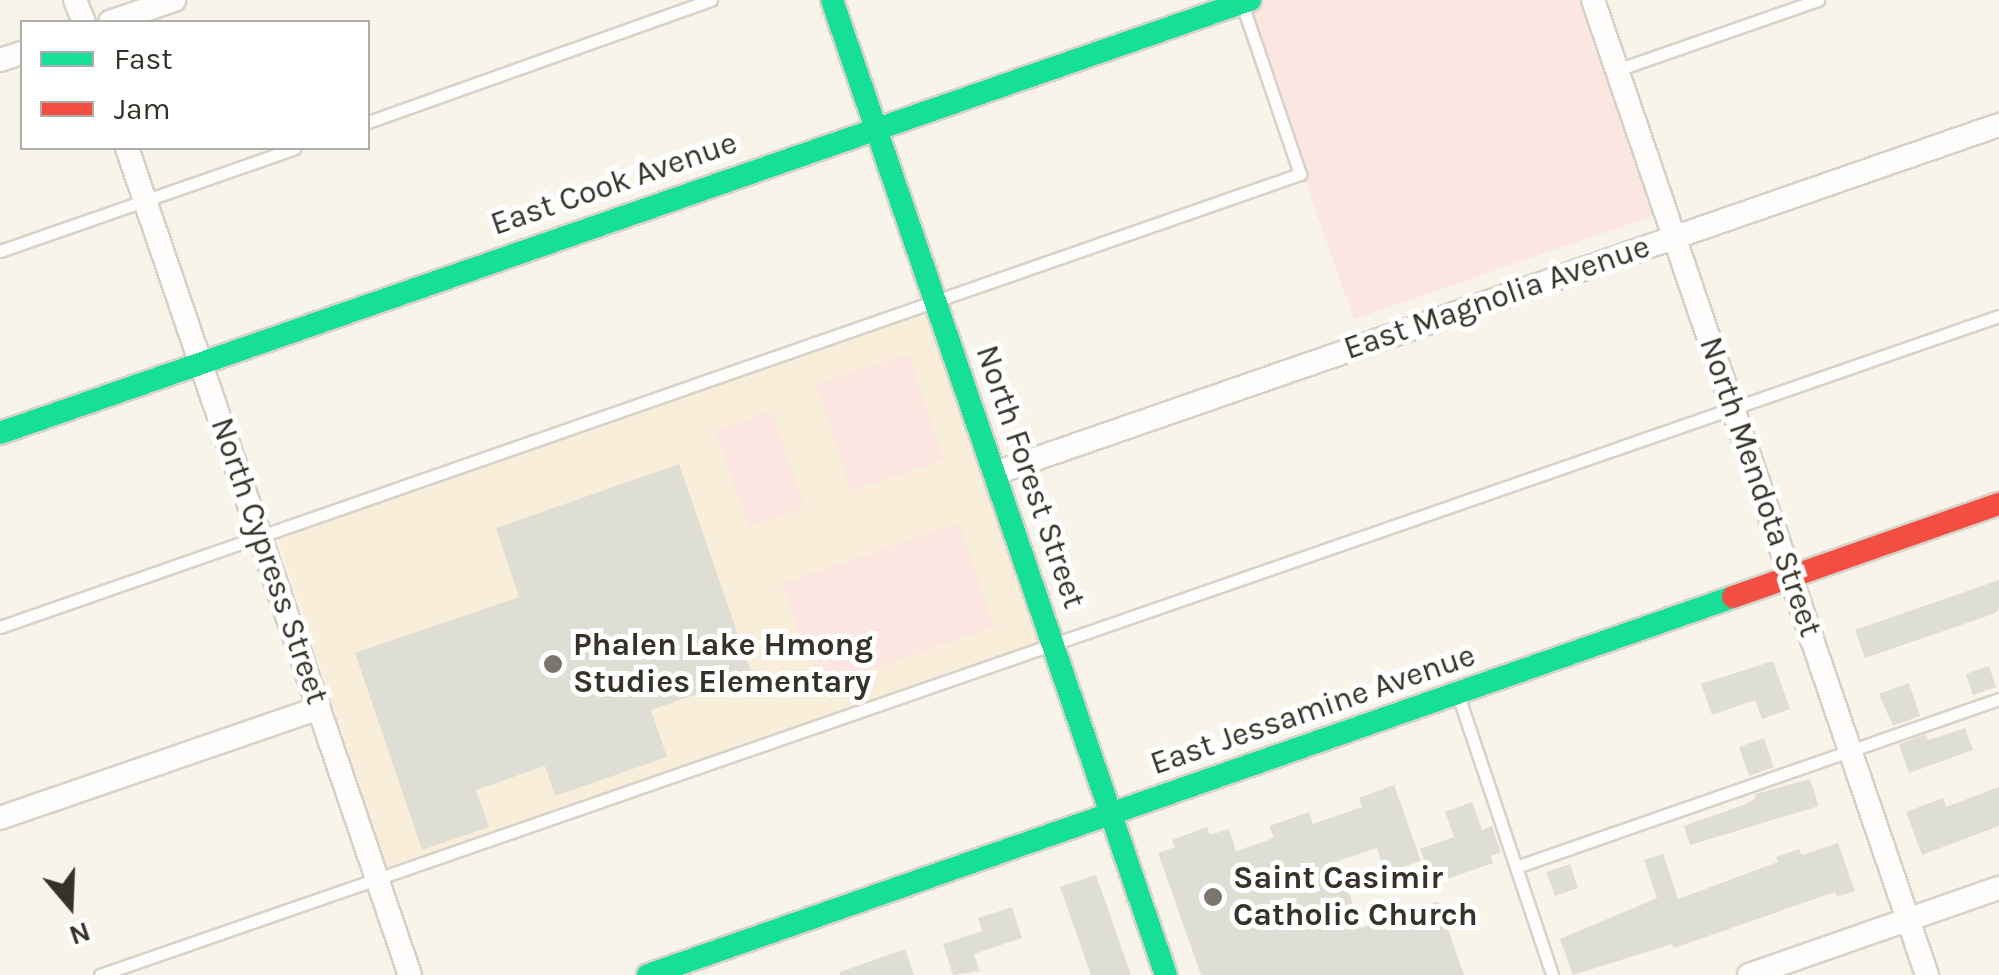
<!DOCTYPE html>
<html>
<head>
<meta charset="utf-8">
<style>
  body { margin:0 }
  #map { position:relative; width:1999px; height:975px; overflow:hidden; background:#f9f4ea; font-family:Karla,sans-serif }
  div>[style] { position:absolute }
  .built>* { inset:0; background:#f8eed9 }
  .green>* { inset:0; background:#fbe6e2 }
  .building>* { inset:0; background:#dfded4 }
  .roads { filter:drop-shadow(2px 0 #d6d2c9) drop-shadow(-2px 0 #d6d2c9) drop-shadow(0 2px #d6d2c9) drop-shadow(0 -2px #d6d2c9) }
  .lane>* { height:11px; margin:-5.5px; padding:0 5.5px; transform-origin:5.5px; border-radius:5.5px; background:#fefdfc }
  .street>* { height:22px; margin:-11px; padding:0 11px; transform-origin:11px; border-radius:11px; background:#fefdfc }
  .fast>* { height:22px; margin:-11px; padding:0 11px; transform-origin:11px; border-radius:11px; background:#16e098 }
  .jam>* { height:22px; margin:-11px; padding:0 11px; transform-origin:11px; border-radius:11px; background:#f24e42 }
  .dots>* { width:28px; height:28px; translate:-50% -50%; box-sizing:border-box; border:5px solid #fff; border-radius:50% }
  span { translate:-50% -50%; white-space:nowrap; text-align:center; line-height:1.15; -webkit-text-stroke:10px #fff; paint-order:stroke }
  .street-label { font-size:32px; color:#363229 }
  .poi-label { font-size:32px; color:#363229; font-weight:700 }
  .left { translate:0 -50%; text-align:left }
  .legend { position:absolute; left:20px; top:20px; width:350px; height:130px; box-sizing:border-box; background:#fff; border:2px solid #afada9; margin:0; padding:12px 18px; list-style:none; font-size:30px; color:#363229 }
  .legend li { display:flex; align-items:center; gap:20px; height:50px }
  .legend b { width:50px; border:2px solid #afada9 }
  .north { position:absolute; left:20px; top:855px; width:100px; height:100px; -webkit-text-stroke:8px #fff; paint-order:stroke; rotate:161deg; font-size:28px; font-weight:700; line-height:40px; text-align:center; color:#363229 }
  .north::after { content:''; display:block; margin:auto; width:35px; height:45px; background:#363229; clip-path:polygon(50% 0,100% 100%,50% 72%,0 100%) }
</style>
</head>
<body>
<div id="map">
  <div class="built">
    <i style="clip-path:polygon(935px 300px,1054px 646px,387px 867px,277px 538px,472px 463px)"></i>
  </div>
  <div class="green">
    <i style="clip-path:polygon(1250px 0,1593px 0,1664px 212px,1354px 319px,1242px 3px)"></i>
    <i style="clip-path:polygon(909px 354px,944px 460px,851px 491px,816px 384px)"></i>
    <i style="clip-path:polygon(771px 411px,805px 507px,749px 527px,715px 431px)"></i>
    <i style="clip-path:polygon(959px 523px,994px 627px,818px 688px,782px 584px)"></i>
  </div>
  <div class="building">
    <i style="clip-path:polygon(679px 464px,752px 675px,651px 710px,667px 757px,555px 796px,545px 766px,476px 790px,489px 827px,422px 850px,355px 653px,519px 597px,496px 528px)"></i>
    <i style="clip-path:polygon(1999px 580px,1999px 609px,1993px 614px,1865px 658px,1855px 630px)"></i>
    <i style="clip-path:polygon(1773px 661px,1790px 709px,1762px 719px,1755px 700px,1712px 715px,1701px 684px)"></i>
    <i style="clip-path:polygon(1989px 666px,1996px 687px,1973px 695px,1966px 674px)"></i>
    <i style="clip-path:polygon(1909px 683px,1920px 716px,1893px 726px,1879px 694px)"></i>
    <i style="clip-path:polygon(1965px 728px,1973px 750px,1909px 773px,1899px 744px,1926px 734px,1928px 740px)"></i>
    <i style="clip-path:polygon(1764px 738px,1774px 767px,1749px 776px,1739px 747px)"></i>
    <i style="clip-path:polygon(1810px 779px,1819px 806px,1690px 845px,1684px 826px,1746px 804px,1756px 798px,1755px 794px)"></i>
    <i style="clip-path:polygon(1394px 785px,1421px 861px,1385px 873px,1377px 848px,1338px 861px,1361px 928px,1438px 901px,1464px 975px,1201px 975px,1158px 853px,1175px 847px,1172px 840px,1207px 827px,1210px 835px,1229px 829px,1236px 851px,1274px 838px,1269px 826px,1309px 812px,1313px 824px,1362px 807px,1359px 798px)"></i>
    <i style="clip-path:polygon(1999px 787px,1999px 826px,1922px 855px,1906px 812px,1943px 798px,1946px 807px)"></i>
    <i style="clip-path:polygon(1472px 802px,1482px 830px,1492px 826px,1501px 853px,1491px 856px,1493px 863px,1433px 884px,1420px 849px,1454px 837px,1445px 812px)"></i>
    <i style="clip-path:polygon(1838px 843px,1855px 891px,1837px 897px,1835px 892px,1674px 948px,1672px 944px,1573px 975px,1560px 939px,1657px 898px,1644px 860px,1663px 854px,1678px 899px,1778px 862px,1776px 857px,1799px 849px,1802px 855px)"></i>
    <i style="clip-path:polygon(1570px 864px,1578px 888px,1555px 896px,1546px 872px)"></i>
    <i style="clip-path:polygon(1096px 875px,1131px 975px,1091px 975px,1060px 887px)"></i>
    <i style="clip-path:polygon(1012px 907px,1022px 938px,974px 954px,980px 971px,953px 975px,943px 944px,982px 931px,978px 918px)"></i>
    <i style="clip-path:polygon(905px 949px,914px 975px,840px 975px,840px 972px)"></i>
  </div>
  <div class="roads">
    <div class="lane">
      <i style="left:1617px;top:70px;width:213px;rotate:-19.2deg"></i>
      <i style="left:368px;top:122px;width:364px;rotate:-19.6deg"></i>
      <i style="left:0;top:251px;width:312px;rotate:-19.2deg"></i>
      <i style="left:0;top:627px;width:1377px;rotate:-19.21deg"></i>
      <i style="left:1300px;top:174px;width:180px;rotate:-108.8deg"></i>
      <i style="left:1458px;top:695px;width:295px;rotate:71.4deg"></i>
      <i style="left:1516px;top:867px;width:511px;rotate:-19.18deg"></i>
      <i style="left:100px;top:975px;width:2010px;rotate:-19.14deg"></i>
    </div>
    <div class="street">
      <i style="left:75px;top:0;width:24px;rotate:68deg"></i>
      <i style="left:1593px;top:0;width:1031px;rotate:71.09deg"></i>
      <i style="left:110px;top:22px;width:68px;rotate:-19deg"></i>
      <i style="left:0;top:60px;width:23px;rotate:-18deg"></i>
      <i style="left:127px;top:148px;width:874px;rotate:71.11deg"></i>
      <i style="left:995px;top:473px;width:1063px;rotate:-19.12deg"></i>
      <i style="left:0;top:818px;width:337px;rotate:-19deg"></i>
      <i style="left:1749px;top:975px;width:265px;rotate:-19.2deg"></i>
    </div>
    <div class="fast">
      <i style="left:832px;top:0;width:1031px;rotate:71.09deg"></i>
      <i style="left:0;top:433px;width:1323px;rotate:-19.11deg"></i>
      <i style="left:648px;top:975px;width:1149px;rotate:-19.21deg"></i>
    </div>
    <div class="jam">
      <i style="left:1733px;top:597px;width:282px;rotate:-19.3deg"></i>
    </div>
  </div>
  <div class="dots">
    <i style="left:553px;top:664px;background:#7a766d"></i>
    <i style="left:1213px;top:897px;background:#7a766d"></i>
  </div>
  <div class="street-label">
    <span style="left:614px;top:184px;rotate:-19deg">East Cook Avenue</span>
    <span style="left:1497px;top:298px;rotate:-19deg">East Magnolia Avenue</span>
    <span style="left:1030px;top:477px;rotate:71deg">North Forest Street</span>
    <span style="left:1760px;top:487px;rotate:71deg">North Mendota Street</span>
    <span style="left:269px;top:561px;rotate:71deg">North Cypress Street</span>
    <span style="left:1313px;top:710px;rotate:-19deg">East Jessamine Avenue</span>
  </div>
  <div class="poi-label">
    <span class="left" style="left:573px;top:664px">Phalen Lake Hmong<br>Studies Elementary</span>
    <span class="left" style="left:1233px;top:897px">Saint Casimir<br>Catholic Church</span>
  </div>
  <ul class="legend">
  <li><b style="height:12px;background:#16e098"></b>Fast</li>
  <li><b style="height:12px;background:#f24e42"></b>Jam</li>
  </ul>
  <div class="north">N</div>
</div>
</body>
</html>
